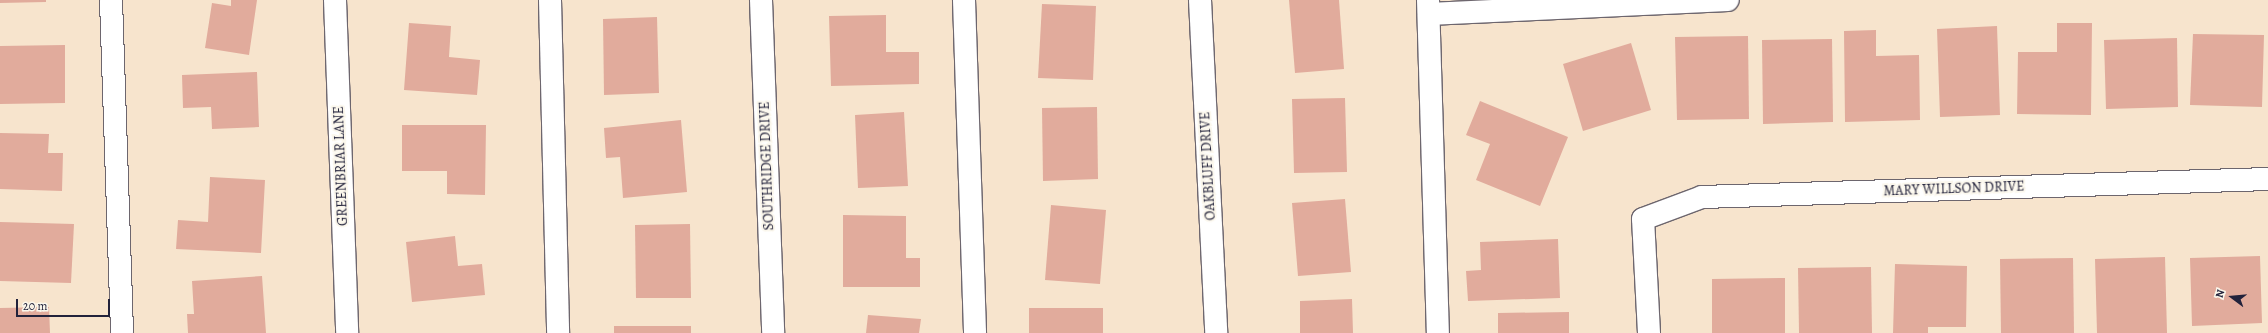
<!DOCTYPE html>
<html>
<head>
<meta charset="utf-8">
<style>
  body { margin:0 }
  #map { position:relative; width:2268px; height:333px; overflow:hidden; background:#f7e4cd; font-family:Alegreya,serif }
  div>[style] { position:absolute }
  .building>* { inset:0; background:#e1ab9c }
  .roads { filter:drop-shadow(1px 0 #6d666e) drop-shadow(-1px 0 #6d666e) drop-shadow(0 1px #6d666e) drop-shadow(0 -1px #6d666e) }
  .minor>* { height:22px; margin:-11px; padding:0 11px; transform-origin:11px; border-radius:11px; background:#fff }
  span { translate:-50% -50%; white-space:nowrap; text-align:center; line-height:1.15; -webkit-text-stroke:4px #fbf7ec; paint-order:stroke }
  .street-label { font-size:14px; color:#22223b }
  .north { position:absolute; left:2212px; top:277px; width:40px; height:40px; -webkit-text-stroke:3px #fbf7ec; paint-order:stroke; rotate:286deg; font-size:11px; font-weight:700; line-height:16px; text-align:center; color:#22223b }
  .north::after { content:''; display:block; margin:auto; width:14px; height:18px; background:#22223b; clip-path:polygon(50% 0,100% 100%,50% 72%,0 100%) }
  .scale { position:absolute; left:16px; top:299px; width:94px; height:18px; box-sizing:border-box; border:2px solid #22223b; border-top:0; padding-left:5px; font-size:12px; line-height:14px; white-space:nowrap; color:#22223b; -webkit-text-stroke:3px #fbf7ec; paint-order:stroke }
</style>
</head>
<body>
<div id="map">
  <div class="building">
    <i style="clip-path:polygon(0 0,46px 0,46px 2px,0 3px)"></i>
    <i style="clip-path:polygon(231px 0,257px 0,249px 55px,205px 48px,212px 3px,231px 6px)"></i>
    <i style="clip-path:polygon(1289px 0,1339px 0,1344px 69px,1295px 73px)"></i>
    <i style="clip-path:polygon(1042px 4px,1096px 6px,1093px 80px,1038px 78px)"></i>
    <i style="clip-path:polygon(886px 15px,886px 52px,919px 52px,919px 84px,831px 86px,829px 16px)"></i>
    <i style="clip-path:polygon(657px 17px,659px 93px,604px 95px,603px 19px)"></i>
    <i style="clip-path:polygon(409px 23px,451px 26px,449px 57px,480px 60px,477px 95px,404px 90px)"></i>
    <i style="clip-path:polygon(2057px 23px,2092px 23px,2091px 115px,2017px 114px,2018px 52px,2057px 52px)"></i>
    <i style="clip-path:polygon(1997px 26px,2000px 115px,1940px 117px,1937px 29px)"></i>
    <i style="clip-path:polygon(1876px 30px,1876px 56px,1919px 55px,1920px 120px,1845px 122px,1844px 31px)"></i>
    <i style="clip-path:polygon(2193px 34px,2264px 35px,2262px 107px,2190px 105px)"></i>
    <i style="clip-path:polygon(1748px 36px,1749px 119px,1677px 120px,1675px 37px)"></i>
    <i style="clip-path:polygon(2177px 38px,2178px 107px,2106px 109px,2104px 40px)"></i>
    <i style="clip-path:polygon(1832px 39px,1833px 122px,1763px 124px,1762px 40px)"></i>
    <i style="clip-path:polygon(1631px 43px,1651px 110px,1583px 131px,1563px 64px)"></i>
    <i style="clip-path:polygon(65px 45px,65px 103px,0 104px,0 46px)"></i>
    <i style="clip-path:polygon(257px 72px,259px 127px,212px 129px,211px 107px,183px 108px,182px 75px)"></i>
    <i style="clip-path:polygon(1345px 98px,1347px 172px,1294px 173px,1292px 99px)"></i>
    <i style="clip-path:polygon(1480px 101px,1568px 137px,1540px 206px,1476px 180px,1490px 144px,1466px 135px)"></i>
    <i style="clip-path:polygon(1097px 107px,1098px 179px,1043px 181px,1042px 108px)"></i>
    <i style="clip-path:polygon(904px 112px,908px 186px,858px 188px,855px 115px)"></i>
    <i style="clip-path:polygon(681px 120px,687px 192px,623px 198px,620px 157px,606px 158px,604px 128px)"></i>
    <i style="clip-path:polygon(402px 125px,486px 125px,485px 195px,447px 194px,447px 171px,402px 171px)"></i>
    <i style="clip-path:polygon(0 133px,49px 134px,48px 153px,63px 153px,62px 191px,0 189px)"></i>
    <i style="clip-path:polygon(210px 177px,265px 180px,261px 253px,176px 249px,178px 220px,208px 222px)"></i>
    <i style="clip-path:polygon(1345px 199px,1351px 272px,1298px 276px,1292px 203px)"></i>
    <i style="clip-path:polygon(1051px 205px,1106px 210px,1100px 284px,1045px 280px)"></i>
    <i style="clip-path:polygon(843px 215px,906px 216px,906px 258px,920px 258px,920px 287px,843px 287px)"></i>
    <i style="clip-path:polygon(0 222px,74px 224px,71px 283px,0 281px)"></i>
    <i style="clip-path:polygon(690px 224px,691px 298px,636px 298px,635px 225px)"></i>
    <i style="clip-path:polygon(455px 236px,458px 266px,482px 264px,485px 295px,412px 302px,406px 242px)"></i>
    <i style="clip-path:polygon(1558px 239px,1560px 298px,1468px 301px,1466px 271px,1481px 270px,1480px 242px)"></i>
    <i style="clip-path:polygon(2260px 256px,2262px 323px,2192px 326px,2190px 258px)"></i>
    <i style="clip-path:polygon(2165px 257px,2167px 333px,2097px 333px,2095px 259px)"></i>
    <i style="clip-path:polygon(2073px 258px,2074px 333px,2001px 333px,2000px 259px)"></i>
    <i style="clip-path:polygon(1895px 264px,1967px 266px,1966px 327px,1928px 327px,1928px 333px,1893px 333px)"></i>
    <i style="clip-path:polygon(1871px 267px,1872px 333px,1799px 333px,1798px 268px)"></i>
    <i style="clip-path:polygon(262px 276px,266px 333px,188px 333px,187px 314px,194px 314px,192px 281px)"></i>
    <i style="clip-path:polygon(1785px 278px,1785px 333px,1712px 333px,1712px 279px)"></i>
    <i style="clip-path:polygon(1352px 299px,1353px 333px,1300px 333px,1300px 301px)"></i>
    <i style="clip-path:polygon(49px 307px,50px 333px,0 333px,0 308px)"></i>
    <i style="clip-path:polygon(1029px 308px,1103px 308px,1103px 333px,1029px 333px)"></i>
    <i style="clip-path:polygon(1569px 312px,1569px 333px,1498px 333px,1498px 313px)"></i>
    <i style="clip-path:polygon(868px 315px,921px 319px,919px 333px,866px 333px)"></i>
    <i style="clip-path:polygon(614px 326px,691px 326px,691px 333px,614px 333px)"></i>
  </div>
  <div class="roads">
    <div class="minor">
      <i style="left:111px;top:0;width:333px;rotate:88.1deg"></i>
      <i style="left:335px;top:0;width:333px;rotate:87.9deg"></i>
      <i style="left:550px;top:0;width:333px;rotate:88.6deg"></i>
      <i style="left:761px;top:0;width:333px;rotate:87.9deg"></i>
      <i style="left:964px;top:0;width:333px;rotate:88.1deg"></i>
      <i style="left:1200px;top:0;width:333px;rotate:87.2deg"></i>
      <i style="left:1428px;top:0;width:333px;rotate:88.3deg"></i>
      <i style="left:1429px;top:14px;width:299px;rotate:-2.7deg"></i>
      <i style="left:1649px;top:333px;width:114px;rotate:-93deg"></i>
      <i style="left:1643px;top:219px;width:63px;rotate:-20.4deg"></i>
      <i style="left:1702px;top:197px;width:566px;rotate:-1.82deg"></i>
    </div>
  </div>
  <div class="street-label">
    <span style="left:341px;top:166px;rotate:-92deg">GREENBRIAR LANE</span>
    <span style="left:767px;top:166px;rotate:-92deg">SOUTHRIDGE DRIVE</span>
    <span style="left:1208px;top:166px;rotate:-93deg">OAKBLUFF DRIVE</span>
    <span style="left:1954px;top:189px;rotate:-2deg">MARY WILLSON DRIVE</span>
  </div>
  <div class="north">N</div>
  <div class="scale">20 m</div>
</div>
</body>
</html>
